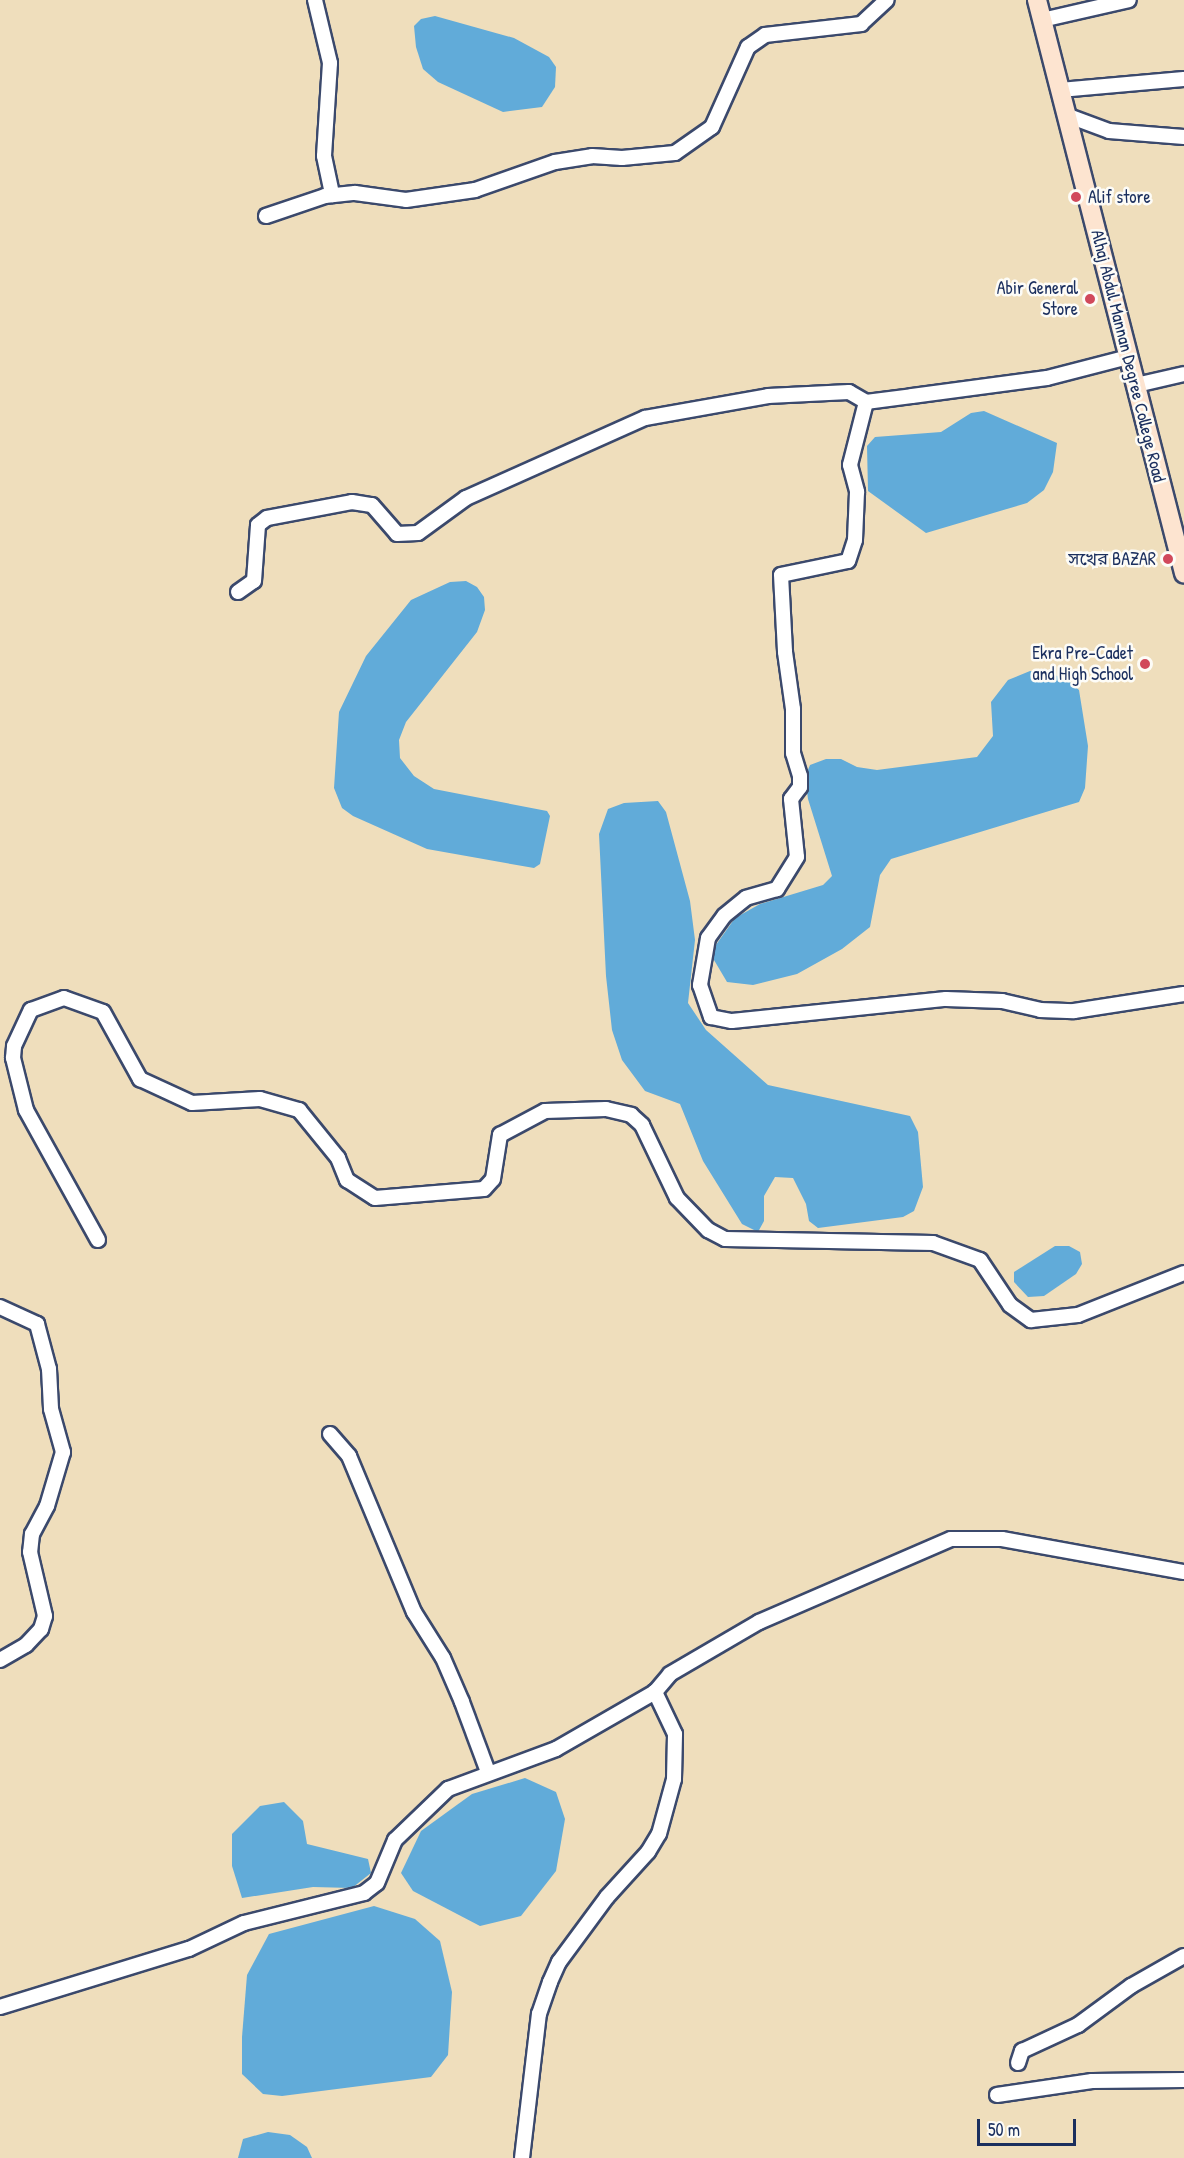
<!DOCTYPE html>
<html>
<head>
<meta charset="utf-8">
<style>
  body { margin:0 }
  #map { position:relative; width:1184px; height:2158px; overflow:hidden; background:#efdebc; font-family:"Patrick Hand","Noto Sans Bengali",sans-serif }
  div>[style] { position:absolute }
  .water>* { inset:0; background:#61abd9 }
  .roads { filter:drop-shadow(2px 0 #3b496c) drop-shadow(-2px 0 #3b496c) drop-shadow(0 2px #3b496c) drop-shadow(0 -2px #3b496c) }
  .street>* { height:14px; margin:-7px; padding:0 7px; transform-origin:7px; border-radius:7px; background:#fff }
  .secondary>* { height:18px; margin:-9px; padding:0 9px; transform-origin:9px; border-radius:9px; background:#fde4d0 }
  .dots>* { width:16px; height:16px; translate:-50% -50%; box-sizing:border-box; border:3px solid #fdfcf7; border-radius:50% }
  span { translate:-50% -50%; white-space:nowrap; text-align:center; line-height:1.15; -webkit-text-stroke:5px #fdfcf7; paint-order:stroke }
  .poi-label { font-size:18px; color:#1b2f5e }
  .left { translate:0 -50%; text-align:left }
  .right { translate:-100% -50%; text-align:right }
  .street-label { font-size:18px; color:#1b2f5e }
  .scale { position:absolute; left:977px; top:2119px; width:99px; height:27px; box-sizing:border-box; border:3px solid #1b2f5e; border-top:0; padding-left:8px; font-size:18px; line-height:21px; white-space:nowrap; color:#1b2f5e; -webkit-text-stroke:4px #fdfcf7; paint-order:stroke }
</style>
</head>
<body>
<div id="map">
  <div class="water">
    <i style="clip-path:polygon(435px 16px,514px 38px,549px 57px,556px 67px,555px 87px,542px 107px,503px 112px,438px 82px,423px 69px,416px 47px,414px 26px,421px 19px)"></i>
    <i style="clip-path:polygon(984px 411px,1057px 443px,1053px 472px,1044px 490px,1027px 503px,926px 533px,868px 491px,867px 446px,875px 437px,941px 432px,971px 413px)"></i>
    <i style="clip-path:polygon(466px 581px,477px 587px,484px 597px,485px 610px,477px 632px,406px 722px,399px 740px,400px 758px,414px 776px,434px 789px,547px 811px,550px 816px,540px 864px,534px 868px,427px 849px,353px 816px,342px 808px,334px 788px,339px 712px,366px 656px,411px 600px,450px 582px)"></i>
    <i style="clip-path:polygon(1030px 671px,1064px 677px,1079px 690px,1088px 746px,1085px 788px,1079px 802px,891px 859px,880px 875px,870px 927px,842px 949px,797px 974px,753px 985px,727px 982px,714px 960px,713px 949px,735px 918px,760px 904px,823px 885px,832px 876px,808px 799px,805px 777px,810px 765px,826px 759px,841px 759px,857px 767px,877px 770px,977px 757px,993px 736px,991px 702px,1008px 680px)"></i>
    <i style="clip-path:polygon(658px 801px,666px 812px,690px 901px,695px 940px,688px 1003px,706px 1030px,768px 1085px,910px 1116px,918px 1132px,923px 1187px,914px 1211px,903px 1217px,818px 1228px,809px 1221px,806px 1204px,793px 1178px,775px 1177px,764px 1196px,764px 1221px,758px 1232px,742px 1224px,703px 1161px,680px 1104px,645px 1091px,622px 1060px,612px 1030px,606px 976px,599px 834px,608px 809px,624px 803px)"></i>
    <i style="clip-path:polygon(1055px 1246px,1069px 1246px,1080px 1252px,1082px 1264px,1076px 1274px,1044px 1296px,1028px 1297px,1014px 1282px,1014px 1272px)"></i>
    <i style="clip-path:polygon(525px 1778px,556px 1792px,565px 1819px,556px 1871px,521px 1916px,480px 1926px,413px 1891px,401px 1873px,421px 1831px,472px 1794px)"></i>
    <i style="clip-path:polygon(284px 1802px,303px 1821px,307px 1844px,368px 1859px,371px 1873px,352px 1888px,313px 1887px,242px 1898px,232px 1866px,232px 1834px,260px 1806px)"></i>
    <i style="clip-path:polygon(374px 1906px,415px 1919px,440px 1941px,452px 1992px,448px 2055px,431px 2077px,282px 2096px,263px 2094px,242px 2074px,242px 2037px,247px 1975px,269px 1934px)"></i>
    <i style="clip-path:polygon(268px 2132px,290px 2135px,307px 2147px,312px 2158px,238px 2158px,243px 2139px)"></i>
  </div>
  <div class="roads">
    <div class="street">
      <i style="left:315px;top:0;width:65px;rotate:76.6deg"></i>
      <i style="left:330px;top:63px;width:93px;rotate:93.7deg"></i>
      <i style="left:324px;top:156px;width:40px;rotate:78deg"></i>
      <i style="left:1042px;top:20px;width:89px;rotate:-12.9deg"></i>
      <i style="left:1060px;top:90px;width:124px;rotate:-5.1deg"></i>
      <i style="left:1066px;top:115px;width:46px;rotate:20.4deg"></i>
      <i style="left:1109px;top:131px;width:75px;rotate:4.6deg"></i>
      <i style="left:266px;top:216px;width:62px;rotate:-18.7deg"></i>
      <i style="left:325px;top:196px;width:30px;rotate:-6deg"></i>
      <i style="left:355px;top:193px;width:51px;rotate:7.8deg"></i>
      <i style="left:406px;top:200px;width:70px;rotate:-8.2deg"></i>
      <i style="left:475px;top:190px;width:85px;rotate:-19.3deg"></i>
      <i style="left:555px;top:162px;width:37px;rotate:-9deg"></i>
      <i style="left:592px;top:156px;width:30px;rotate:4deg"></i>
      <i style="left:622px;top:158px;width:53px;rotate:-5.4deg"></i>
      <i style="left:675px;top:153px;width:45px;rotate:-35.1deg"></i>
      <i style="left:712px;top:127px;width:88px;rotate:-65.8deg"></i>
      <i style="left:748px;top:47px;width:21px;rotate:-35deg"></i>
      <i style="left:765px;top:35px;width:97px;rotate:-6.5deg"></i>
      <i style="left:861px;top:24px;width:35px;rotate:-43deg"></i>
      <i style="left:1136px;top:385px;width:49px;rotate:-12.9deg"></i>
      <i style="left:866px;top:402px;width:65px;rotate:104.3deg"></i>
      <i style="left:850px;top:465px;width:28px;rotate:75deg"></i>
      <i style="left:857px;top:492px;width:48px;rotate:92.4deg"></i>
      <i style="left:855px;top:540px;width:22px;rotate:108deg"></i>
      <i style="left:848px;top:561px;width:68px;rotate:168.2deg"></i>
      <i style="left:781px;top:575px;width:77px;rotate:87deg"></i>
      <i style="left:785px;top:652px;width:58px;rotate:82deg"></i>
      <i style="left:793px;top:709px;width:44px;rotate:90deg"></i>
      <i style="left:793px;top:753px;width:24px;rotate:73deg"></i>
      <i style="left:800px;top:776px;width:11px;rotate:90deg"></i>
      <i style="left:800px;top:787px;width:15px;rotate:127deg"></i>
      <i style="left:791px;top:799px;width:58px;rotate:84.1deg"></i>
      <i style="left:797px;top:857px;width:38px;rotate:122deg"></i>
      <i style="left:777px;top:889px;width:32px;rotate:164deg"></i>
      <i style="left:746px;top:898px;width:28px;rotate:141deg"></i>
      <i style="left:724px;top:916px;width:27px;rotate:126deg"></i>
      <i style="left:708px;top:938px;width:48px;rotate:99.7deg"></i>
      <i style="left:700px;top:985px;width:34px;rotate:71deg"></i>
      <i style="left:711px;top:1017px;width:21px;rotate:11deg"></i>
      <i style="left:732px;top:1021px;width:215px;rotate:-5.9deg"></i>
      <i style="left:946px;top:999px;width:56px;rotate:2deg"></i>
      <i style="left:1002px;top:1001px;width:39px;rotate:13deg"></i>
      <i style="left:1040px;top:1010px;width:34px;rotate:2deg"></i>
      <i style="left:1074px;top:1011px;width:111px;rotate:-8.8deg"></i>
      <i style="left:238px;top:592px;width:19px;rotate:-35deg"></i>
      <i style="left:254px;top:581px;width:56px;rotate:-85.9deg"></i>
      <i style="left:258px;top:525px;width:11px;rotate:-38deg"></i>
      <i style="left:267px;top:518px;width:86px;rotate:-10.7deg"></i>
      <i style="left:352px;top:502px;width:20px;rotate:9deg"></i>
      <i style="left:372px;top:505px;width:38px;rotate:49deg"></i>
      <i style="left:397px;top:534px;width:21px;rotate:-3deg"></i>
      <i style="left:418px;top:533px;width:59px;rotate:-36.1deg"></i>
      <i style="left:466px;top:498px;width:196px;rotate:-24.1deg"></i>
      <i style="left:645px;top:418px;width:125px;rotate:-10.1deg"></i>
      <i style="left:768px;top:396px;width:81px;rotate:-2.8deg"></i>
      <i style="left:849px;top:392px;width:20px;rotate:30deg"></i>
      <i style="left:866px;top:402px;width:46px;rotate:-7.4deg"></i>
      <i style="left:912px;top:396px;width:136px;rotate:-7.6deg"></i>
      <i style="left:1047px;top:378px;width:84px;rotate:-14.5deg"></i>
      <i style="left:98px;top:1240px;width:149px;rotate:-119deg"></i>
      <i style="left:26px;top:1110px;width:54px;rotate:-104deg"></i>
      <i style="left:13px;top:1058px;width:12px;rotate:-85deg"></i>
      <i style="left:14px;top:1046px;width:40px;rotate:-65deg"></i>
      <i style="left:31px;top:1010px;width:35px;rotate:-20deg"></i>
      <i style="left:64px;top:998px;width:41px;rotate:19.7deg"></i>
      <i style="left:103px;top:1012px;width:77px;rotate:61.1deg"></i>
      <i style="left:140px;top:1079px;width:57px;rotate:24.8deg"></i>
      <i style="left:192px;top:1103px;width:68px;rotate:-3.4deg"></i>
      <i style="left:260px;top:1099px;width:41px;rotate:15.8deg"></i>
      <i style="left:299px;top:1110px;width:62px;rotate:50.9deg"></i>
      <i style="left:338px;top:1158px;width:24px;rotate:68deg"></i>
      <i style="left:347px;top:1180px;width:33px;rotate:33deg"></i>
      <i style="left:375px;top:1198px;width:109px;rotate:-4.7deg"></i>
      <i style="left:484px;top:1189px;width:13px;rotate:-48deg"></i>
      <i style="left:493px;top:1179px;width:45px;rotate:-81deg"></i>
      <i style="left:500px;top:1135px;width:51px;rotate:-28.1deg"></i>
      <i style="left:545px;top:1111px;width:61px;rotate:-1.9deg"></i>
      <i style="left:606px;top:1109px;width:26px;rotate:13deg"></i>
      <i style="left:631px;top:1115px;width:15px;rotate:42deg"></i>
      <i style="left:642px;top:1125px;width:81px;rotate:64.4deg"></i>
      <i style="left:677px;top:1198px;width:45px;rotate:45.9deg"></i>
      <i style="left:708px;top:1230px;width:19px;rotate:28deg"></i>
      <i style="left:725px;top:1239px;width:208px;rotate:1.1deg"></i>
      <i style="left:933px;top:1243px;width:50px;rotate:19.9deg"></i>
      <i style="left:980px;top:1260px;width:54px;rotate:56.3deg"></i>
      <i style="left:1010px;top:1305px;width:26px;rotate:36deg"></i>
      <i style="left:1031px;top:1320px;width:47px;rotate:-6.1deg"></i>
      <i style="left:1078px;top:1315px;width:114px;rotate:-21.6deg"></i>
      <i style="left:0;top:1307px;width:41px;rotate:24.7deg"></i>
      <i style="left:37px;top:1324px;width:47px;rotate:75.1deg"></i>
      <i style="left:49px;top:1369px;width:40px;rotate:87.1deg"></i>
      <i style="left:51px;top:1409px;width:45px;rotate:74.4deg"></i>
      <i style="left:63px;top:1452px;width:56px;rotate:106.5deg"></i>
      <i style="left:47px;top:1506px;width:32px;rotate:118deg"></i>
      <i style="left:32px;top:1534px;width:18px;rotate:96deg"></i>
      <i style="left:30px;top:1552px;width:66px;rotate:76.8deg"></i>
      <i style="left:45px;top:1616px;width:14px;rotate:107deg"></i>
      <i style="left:41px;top:1629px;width:22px;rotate:133deg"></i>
      <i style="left:26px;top:1645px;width:30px;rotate:150deg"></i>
      <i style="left:330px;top:1434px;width:29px;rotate:49deg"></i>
      <i style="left:349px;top:1456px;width:169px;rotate:67.4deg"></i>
      <i style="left:414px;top:1612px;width:54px;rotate:57.8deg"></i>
      <i style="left:443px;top:1658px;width:48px;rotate:66.6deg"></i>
      <i style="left:462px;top:1702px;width:75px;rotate:69.6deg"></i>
      <i style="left:0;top:2007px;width:198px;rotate:-17.1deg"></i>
      <i style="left:189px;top:1949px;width:61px;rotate:-25.3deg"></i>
      <i style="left:244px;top:1923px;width:124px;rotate:-14deg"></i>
      <i style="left:364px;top:1893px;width:16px;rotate:-38deg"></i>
      <i style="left:377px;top:1883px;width:47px;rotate:-67.3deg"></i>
      <i style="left:395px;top:1840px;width:74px;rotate:-43.9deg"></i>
      <i style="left:448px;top:1789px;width:115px;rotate:-20.3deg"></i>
      <i style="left:556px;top:1749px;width:114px;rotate:-29.9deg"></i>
      <i style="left:655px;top:1692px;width:23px;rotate:-50deg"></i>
      <i style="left:670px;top:1674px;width:103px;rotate:-30.3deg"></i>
      <i style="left:759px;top:1622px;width:209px;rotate:-23.4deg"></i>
      <i style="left:951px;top:1539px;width:51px"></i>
      <i style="left:1002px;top:1539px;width:185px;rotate:10.3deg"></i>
      <i style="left:1018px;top:2063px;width:13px;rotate:-72deg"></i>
      <i style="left:1022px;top:2051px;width:62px;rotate:-24.9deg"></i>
      <i style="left:1078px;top:2025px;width:66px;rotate:-36.3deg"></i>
      <i style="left:1131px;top:1986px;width:61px;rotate:-29.5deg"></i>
      <i style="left:997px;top:2095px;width:96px;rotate:-8.4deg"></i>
      <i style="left:1092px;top:2081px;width:92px;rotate:-0.6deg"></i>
      <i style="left:522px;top:2158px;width:145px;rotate:-83.3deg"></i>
      <i style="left:539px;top:2014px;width:34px;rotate:-71deg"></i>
      <i style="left:550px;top:1982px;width:22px;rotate:-66deg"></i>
      <i style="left:559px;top:1962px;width:81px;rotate:-53.6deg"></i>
      <i style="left:607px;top:1897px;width:61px;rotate:-47.7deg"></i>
      <i style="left:648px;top:1852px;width:21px;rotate:-59deg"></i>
      <i style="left:659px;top:1834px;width:57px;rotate:-74.7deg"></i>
      <i style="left:674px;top:1779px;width:45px;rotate:-88.7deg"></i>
      <i style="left:675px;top:1734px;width:47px;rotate:-115.5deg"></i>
    </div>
    <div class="secondary">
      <i style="left:1037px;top:0;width:592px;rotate:75.61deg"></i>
    </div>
  </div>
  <div class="dots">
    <i style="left:1076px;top:197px;background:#d1495b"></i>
    <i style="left:1090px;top:299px;background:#d1495b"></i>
    <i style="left:1168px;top:559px;background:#d1495b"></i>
    <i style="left:1145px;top:664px;background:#d1495b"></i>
  </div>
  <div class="poi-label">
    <span class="left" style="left:1088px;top:197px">Alif store</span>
    <span class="right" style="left:1078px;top:299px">Abir General<br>Store</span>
    <span class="right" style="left:1156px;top:559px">সখের BAZAR</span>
    <span class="right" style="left:1133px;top:664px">Ekra Pre-Cadet<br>and High School</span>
  </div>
  <div class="street-label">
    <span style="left:1128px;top:356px;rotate:76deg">Alhaj Abdul Mannan Degree College Road</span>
  </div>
  <div class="scale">50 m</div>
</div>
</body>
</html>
